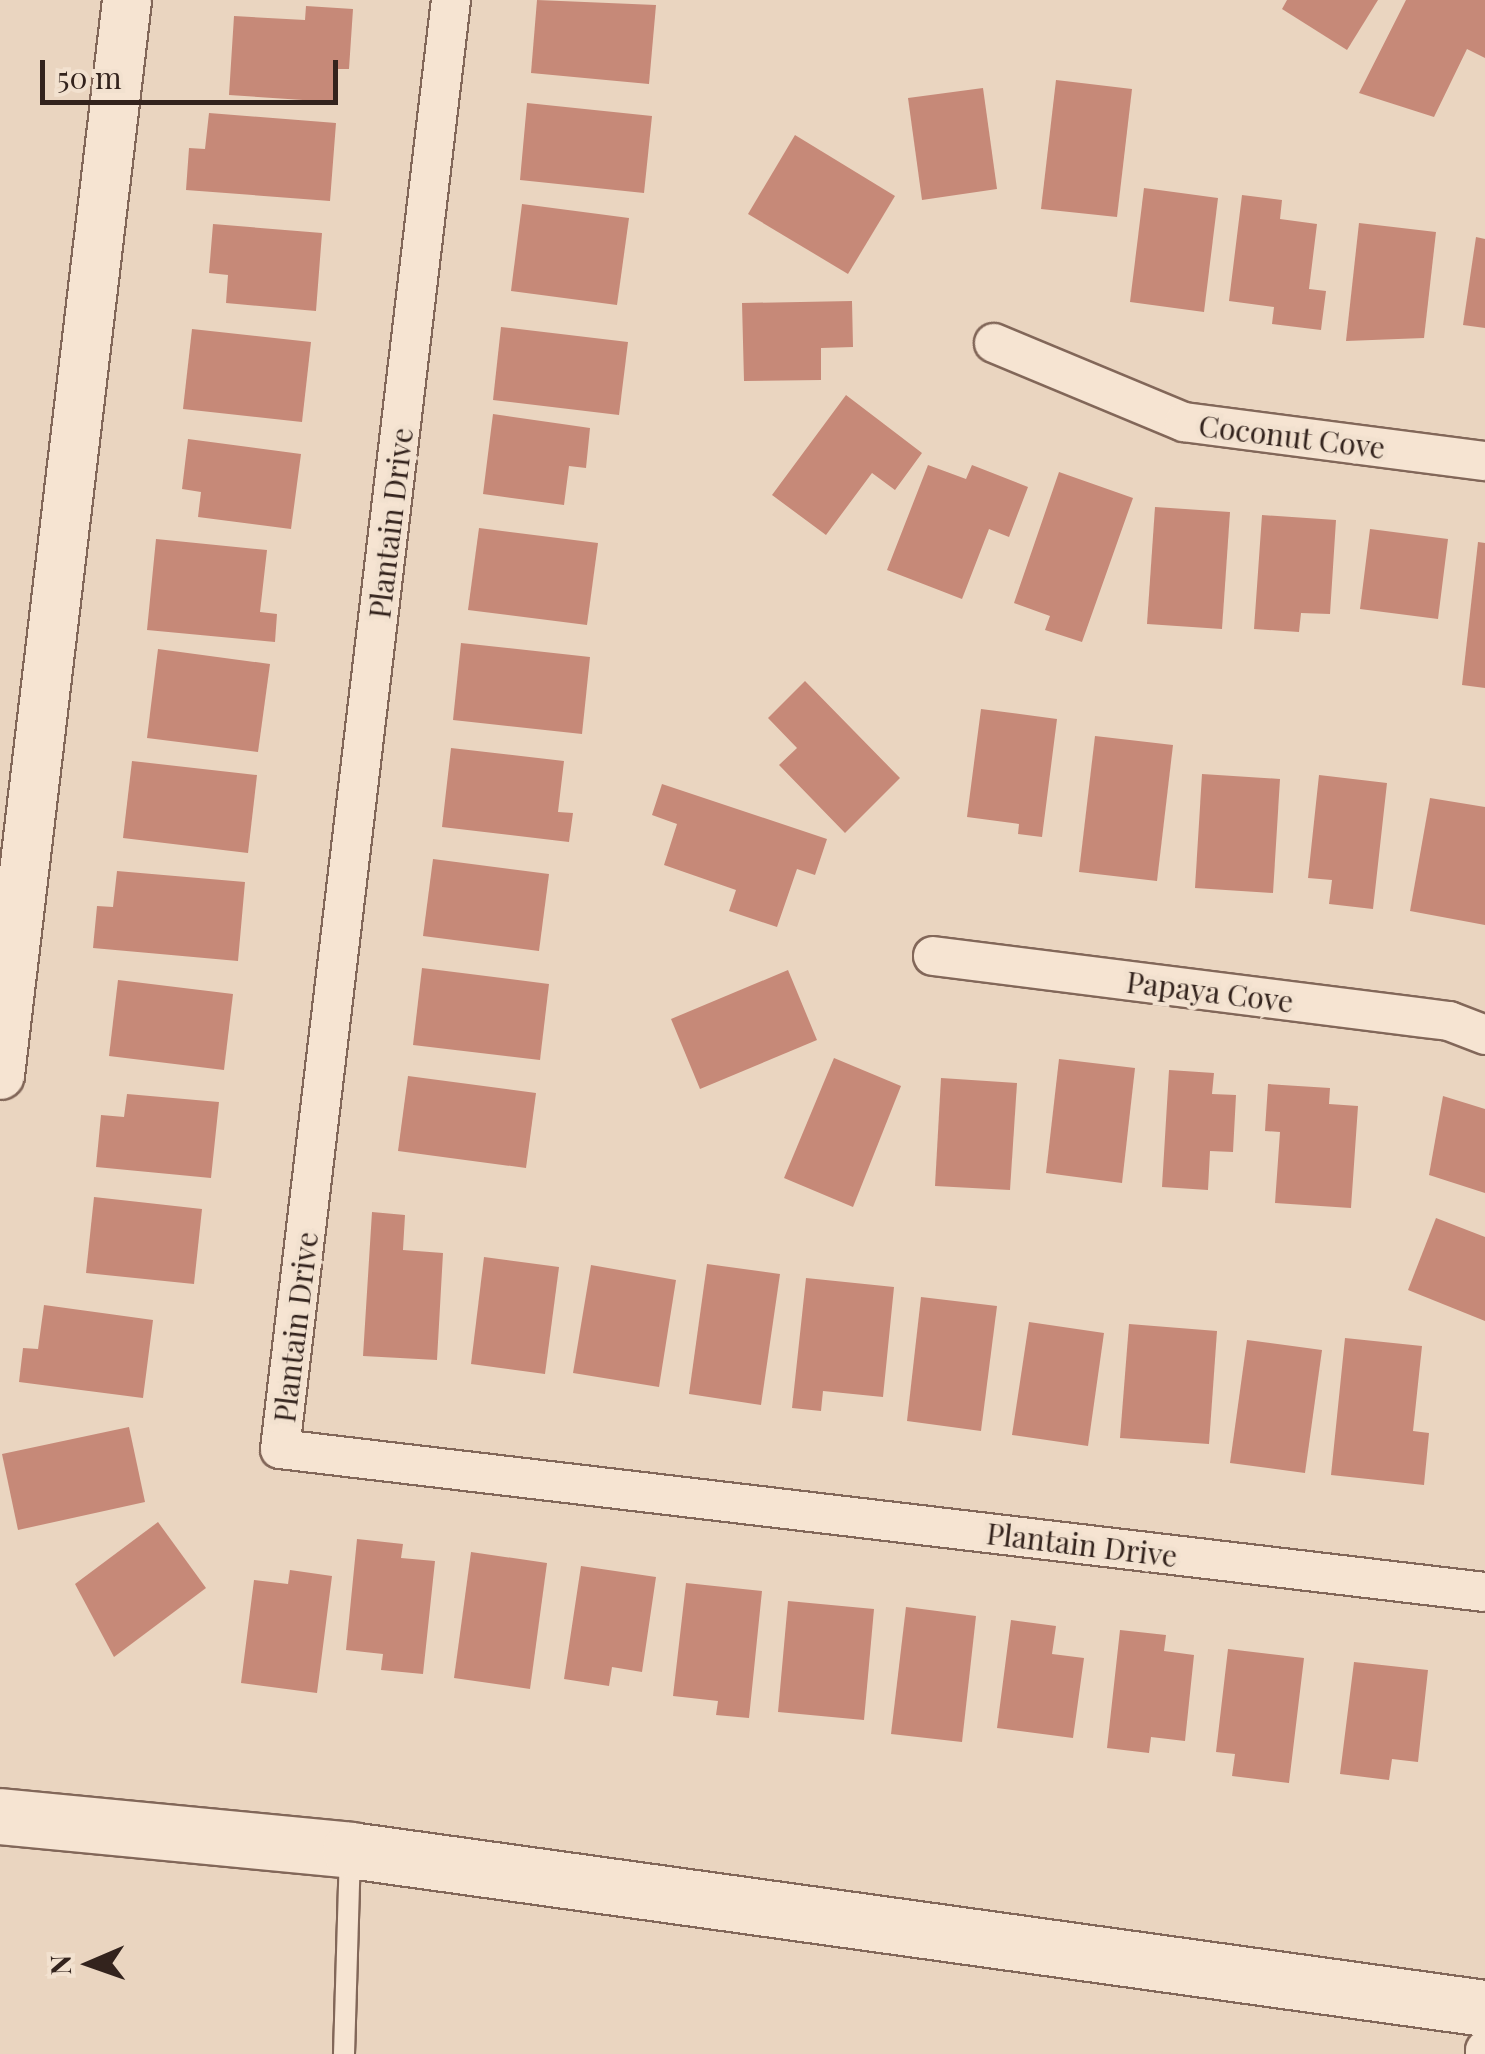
<!DOCTYPE html>
<html>
<head>
<meta charset="utf-8">
<style>
  body { margin:0 }
  #map { position:relative; width:1485px; height:2054px; overflow:hidden; background:#ead5c0; font-family:"Playfair Display",serif }
  div>[style] { position:absolute }
  .building>* { inset:0; background:#c68978 }
  .roads { filter:drop-shadow(2px 0 #826759) drop-shadow(-2px 0 #826759) drop-shadow(0 2px #826759) drop-shadow(0 -2px #826759) }
  .service>* { height:20px; margin:-10px; padding:0 10px; transform-origin:10px; border-radius:10px; background:#f6e4d2 }
  .minor>* { height:38px; margin:-19px; padding:0 19px; transform-origin:19px; border-radius:19px; background:#f6e4d2 }
  .tertiary>* { height:48px; margin:-24px; padding:0 24px; transform-origin:24px; border-radius:24px; background:#f6e4d2 }
  .secondary>* { height:55px; margin:-27.5px; padding:0 27.5px; transform-origin:27.5px; border-radius:27.5px; background:#f6e4d2 }
  span { translate:-50% -50%; white-space:nowrap; text-align:center; line-height:1.15; -webkit-text-stroke:9px #f2e1cf; paint-order:stroke }
  .street-label { font-size:30px; color:#33231d }
  .north { position:absolute; left:40px; top:1914px; width:100px; height:100px; -webkit-text-stroke:8px #f2e1cf; paint-order:stroke; rotate:268deg; font-size:28px; font-weight:700; line-height:40px; text-align:center; color:#33231d }
  .north::after { content:''; display:block; margin:auto; width:35px; height:45px; background:#33231d; clip-path:polygon(50% 0,100% 100%,50% 72%,0 100%) }
  .scale { position:absolute; left:40px; top:60px; width:298px; height:45px; box-sizing:border-box; border:5px solid #33231d; border-top:0; padding-left:12px; font-size:30px; line-height:35px; white-space:nowrap; color:#33231d; -webkit-text-stroke:8px #f2e1cf; paint-order:stroke }
</style>
</head>
<body>
<div id="map">
  <div class="building">
    <i style="clip-path:polygon(537px 0,656px 5px,649px 84px,531px 73px)"></i>
    <i style="clip-path:polygon(1287px 0,1378px 0,1347px 50px,1282px 9px)"></i>
    <i style="clip-path:polygon(1406px 0,1485px 0,1485px 58px,1467px 49px,1434px 117px,1359px 93px)"></i>
    <i style="clip-path:polygon(306px 6px,353px 9px,349px 69px,336px 69px,333px 102px,229px 95px,234px 16px,305px 20px)"></i>
    <i style="clip-path:polygon(1056px 80px,1132px 89px,1117px 217px,1041px 209px)"></i>
    <i style="clip-path:polygon(983px 88px,997px 189px,922px 200px,908px 98px)"></i>
    <i style="clip-path:polygon(527px 103px,652px 116px,644px 193px,520px 180px)"></i>
    <i style="clip-path:polygon(209px 113px,336px 123px,330px 201px,186px 190px,189px 148px,205px 149px)"></i>
    <i style="clip-path:polygon(795px 135px,895px 196px,848px 274px,748px 214px)"></i>
    <i style="clip-path:polygon(1144px 188px,1218px 198px,1204px 312px,1130px 302px)"></i>
    <i style="clip-path:polygon(1242px 195px,1282px 200px,1280px 219px,1317px 224px,1309px 289px,1326px 291px,1321px 330px,1272px 324px,1274px 307px,1229px 301px)"></i>
    <i style="clip-path:polygon(522px 204px,629px 218px,617px 305px,511px 291px)"></i>
    <i style="clip-path:polygon(1359px 223px,1436px 232px,1424px 338px,1346px 341px)"></i>
    <i style="clip-path:polygon(213px 224px,322px 233px,316px 311px,226px 303px,228px 275px,209px 273px)"></i>
    <i style="clip-path:polygon(1476px 237px,1485px 239px,1485px 328px,1463px 325px)"></i>
    <i style="clip-path:polygon(852px 301px,853px 347px,821px 348px,821px 380px,744px 381px,742px 303px)"></i>
    <i style="clip-path:polygon(501px 327px,628px 342px,619px 415px,493px 400px)"></i>
    <i style="clip-path:polygon(192px 329px,311px 342px,302px 422px,183px 409px)"></i>
    <i style="clip-path:polygon(846px 395px,922px 453px,895px 490px,872px 473px,826px 535px,772px 495px)"></i>
    <i style="clip-path:polygon(493px 414px,590px 428px,586px 468px,569px 466px,564px 505px,483px 494px)"></i>
    <i style="clip-path:polygon(188px 439px,301px 454px,291px 529px,198px 517px,201px 492px,182px 489px)"></i>
    <i style="clip-path:polygon(928px 465px,966px 479px,972px 465px,1028px 487px,1009px 537px,989px 529px,962px 599px,887px 570px)"></i>
    <i style="clip-path:polygon(1059px 472px,1133px 498px,1082px 642px,1045px 630px,1050px 616px,1014px 603px)"></i>
    <i style="clip-path:polygon(1155px 507px,1230px 512px,1222px 629px,1147px 624px)"></i>
    <i style="clip-path:polygon(1262px 515px,1336px 520px,1330px 614px,1301px 613px,1299px 632px,1254px 629px)"></i>
    <i style="clip-path:polygon(479px 528px,598px 543px,587px 625px,468px 610px)"></i>
    <i style="clip-path:polygon(1370px 529px,1448px 539px,1438px 619px,1360px 609px)"></i>
    <i style="clip-path:polygon(156px 539px,267px 550px,260px 612px,277px 614px,275px 642px,147px 630px)"></i>
    <i style="clip-path:polygon(1478px 542px,1485px 543px,1485px 688px,1462px 685px)"></i>
    <i style="clip-path:polygon(461px 643px,590px 657px,582px 734px,453px 720px)"></i>
    <i style="clip-path:polygon(158px 649px,270px 664px,258px 752px,147px 738px)"></i>
    <i style="clip-path:polygon(805px 681px,900px 778px,845px 833px,779px 765px,797px 748px,768px 718px)"></i>
    <i style="clip-path:polygon(981px 709px,1057px 719px,1042px 837px,1018px 834px,1019px 824px,967px 817px)"></i>
    <i style="clip-path:polygon(1095px 736px,1173px 745px,1157px 881px,1079px 872px)"></i>
    <i style="clip-path:polygon(451px 748px,564px 761px,558px 812px,573px 813px,569px 842px,442px 827px)"></i>
    <i style="clip-path:polygon(132px 761px,257px 775px,248px 853px,123px 838px)"></i>
    <i style="clip-path:polygon(1202px 774px,1280px 779px,1273px 893px,1195px 888px)"></i>
    <i style="clip-path:polygon(1319px 775px,1387px 783px,1373px 909px,1329px 904px,1332px 880px,1308px 878px)"></i>
    <i style="clip-path:polygon(662px 784px,827px 839px,815px 875px,797px 869px,777px 927px,729px 911px,736px 890px,664px 865px,677px 824px,652px 815px)"></i>
    <i style="clip-path:polygon(1430px 798px,1485px 807px,1485px 925px,1410px 911px)"></i>
    <i style="clip-path:polygon(433px 859px,549px 874px,539px 951px,423px 936px)"></i>
    <i style="clip-path:polygon(117px 871px,245px 882px,238px 961px,93px 948px,97px 906px,113px 907px)"></i>
    <i style="clip-path:polygon(422px 968px,549px 984px,540px 1060px,413px 1045px)"></i>
    <i style="clip-path:polygon(788px 970px,817px 1040px,700px 1089px,671px 1019px)"></i>
    <i style="clip-path:polygon(118px 980px,233px 994px,224px 1070px,109px 1056px)"></i>
    <i style="clip-path:polygon(834px 1058px,901px 1086px,853px 1207px,784px 1178px)"></i>
    <i style="clip-path:polygon(1059px 1059px,1135px 1068px,1122px 1183px,1046px 1173px)"></i>
    <i style="clip-path:polygon(1169px 1070px,1214px 1073px,1212px 1094px,1236px 1095px,1233px 1152px,1210px 1151px,1208px 1190px,1162px 1187px)"></i>
    <i style="clip-path:polygon(408px 1076px,536px 1093px,526px 1168px,398px 1151px)"></i>
    <i style="clip-path:polygon(941px 1078px,1017px 1083px,1010px 1190px,935px 1186px)"></i>
    <i style="clip-path:polygon(1268px 1084px,1330px 1088px,1329px 1104px,1358px 1106px,1351px 1208px,1275px 1203px,1280px 1132px,1265px 1131px)"></i>
    <i style="clip-path:polygon(127px 1094px,219px 1102px,211px 1178px,96px 1167px,101px 1115px,124px 1117px)"></i>
    <i style="clip-path:polygon(1443px 1096px,1485px 1109px,1485px 1193px,1429px 1175px)"></i>
    <i style="clip-path:polygon(94px 1197px,202px 1209px,194px 1284px,86px 1273px)"></i>
    <i style="clip-path:polygon(372px 1212px,405px 1215px,403px 1250px,443px 1253px,437px 1360px,363px 1356px)"></i>
    <i style="clip-path:polygon(1436px 1218px,1485px 1237px,1485px 1321px,1408px 1290px)"></i>
    <i style="clip-path:polygon(484px 1257px,559px 1267px,545px 1374px,471px 1364px)"></i>
    <i style="clip-path:polygon(707px 1264px,780px 1274px,761px 1405px,689px 1394px)"></i>
    <i style="clip-path:polygon(591px 1265px,676px 1280px,659px 1387px,573px 1373px)"></i>
    <i style="clip-path:polygon(806px 1278px,894px 1287px,883px 1397px,823px 1391px,821px 1411px,792px 1408px)"></i>
    <i style="clip-path:polygon(921px 1297px,997px 1306px,981px 1431px,907px 1421px)"></i>
    <i style="clip-path:polygon(44px 1305px,153px 1320px,143px 1398px,19px 1382px,23px 1348px,38px 1349px)"></i>
    <i style="clip-path:polygon(1029px 1322px,1104px 1333px,1088px 1446px,1012px 1435px)"></i>
    <i style="clip-path:polygon(1129px 1324px,1217px 1331px,1209px 1444px,1120px 1438px)"></i>
    <i style="clip-path:polygon(1345px 1338px,1422px 1346px,1413px 1431px,1429px 1433px,1424px 1485px,1331px 1475px)"></i>
    <i style="clip-path:polygon(1247px 1340px,1322px 1350px,1305px 1473px,1230px 1463px)"></i>
    <i style="clip-path:polygon(129px 1427px,145px 1502px,18px 1530px,2px 1454px)"></i>
    <i style="clip-path:polygon(158px 1522px,206px 1588px,114px 1657px,75px 1584px)"></i>
    <i style="clip-path:polygon(357px 1539px,403px 1544px,401px 1558px,435px 1561px,423px 1674px,381px 1670px,383px 1654px,346px 1650px)"></i>
    <i style="clip-path:polygon(471px 1552px,547px 1563px,530px 1689px,454px 1678px)"></i>
    <i style="clip-path:polygon(581px 1566px,656px 1577px,642px 1672px,612px 1667px,609px 1686px,564px 1679px)"></i>
    <i style="clip-path:polygon(290px 1570px,332px 1576px,317px 1693px,241px 1683px,254px 1580px,288px 1584px)"></i>
    <i style="clip-path:polygon(686px 1583px,762px 1591px,749px 1718px,716px 1715px,718px 1701px,673px 1696px)"></i>
    <i style="clip-path:polygon(788px 1601px,874px 1609px,864px 1720px,778px 1712px)"></i>
    <i style="clip-path:polygon(906px 1607px,976px 1616px,962px 1742px,891px 1734px)"></i>
    <i style="clip-path:polygon(1011px 1620px,1056px 1626px,1052px 1654px,1084px 1658px,1073px 1738px,997px 1728px)"></i>
    <i style="clip-path:polygon(1120px 1630px,1166px 1635px,1164px 1651px,1194px 1655px,1185px 1741px,1151px 1737px,1149px 1753px,1107px 1748px)"></i>
    <i style="clip-path:polygon(1228px 1649px,1304px 1658px,1289px 1783px,1232px 1776px,1235px 1754px,1216px 1752px)"></i>
    <i style="clip-path:polygon(1354px 1662px,1428px 1670px,1418px 1762px,1392px 1759px,1389px 1780px,1340px 1774px)"></i>
  </div>
  <div class="roads">
    <div class="service">
      <i style="left:344px;top:2054px;width:202px;rotate:-88.3deg"></i>
    </div>
    <div class="minor">
      <i style="left:451px;top:0;width:1459px;rotate:96.73deg"></i>
      <i style="left:280px;top:1449px;width:1213px;rotate:6.77deg"></i>
      <i style="left:994px;top:343px;width:206px;rotate:22.6deg"></i>
      <i style="left:1184px;top:422px;width:304px;rotate:7.4deg"></i>
      <i style="left:933px;top:956px;width:520px;rotate:7.18deg"></i>
      <i style="left:1449px;top:1021px;width:39px;rotate:21deg"></i>
      <i style="left:1485px;top:2054px;width:4px;rotate:-90deg"></i>
    </div>
    <div class="tertiary">
      <i style="left:0;top:1075px;width:1082px;rotate:-83.26deg"></i>
    </div>
    <div class="secondary">
      <i style="left:0;top:1816px;width:352px;rotate:5.5deg"></i>
      <i style="left:350px;top:1850px;width:1146px;rotate:7.93deg"></i>
    </div>
  </div>
  <div class="street-label">
    <span style="left:1292px;top:436px;rotate:7deg">Coconut Cove</span>
    <span style="left:390px;top:523px;rotate:-83deg">Plantain Drive</span>
    <span style="left:1210px;top:991px;rotate:7deg">Papaya Cove</span>
    <span style="left:295px;top:1327px;rotate:-83deg">Plantain Drive</span>
    <span style="left:1082px;top:1544px;rotate:7deg">Plantain Drive</span>
  </div>
  <div class="north">N</div>
  <div class="scale">50 m</div>
</div>
</body>
</html>
